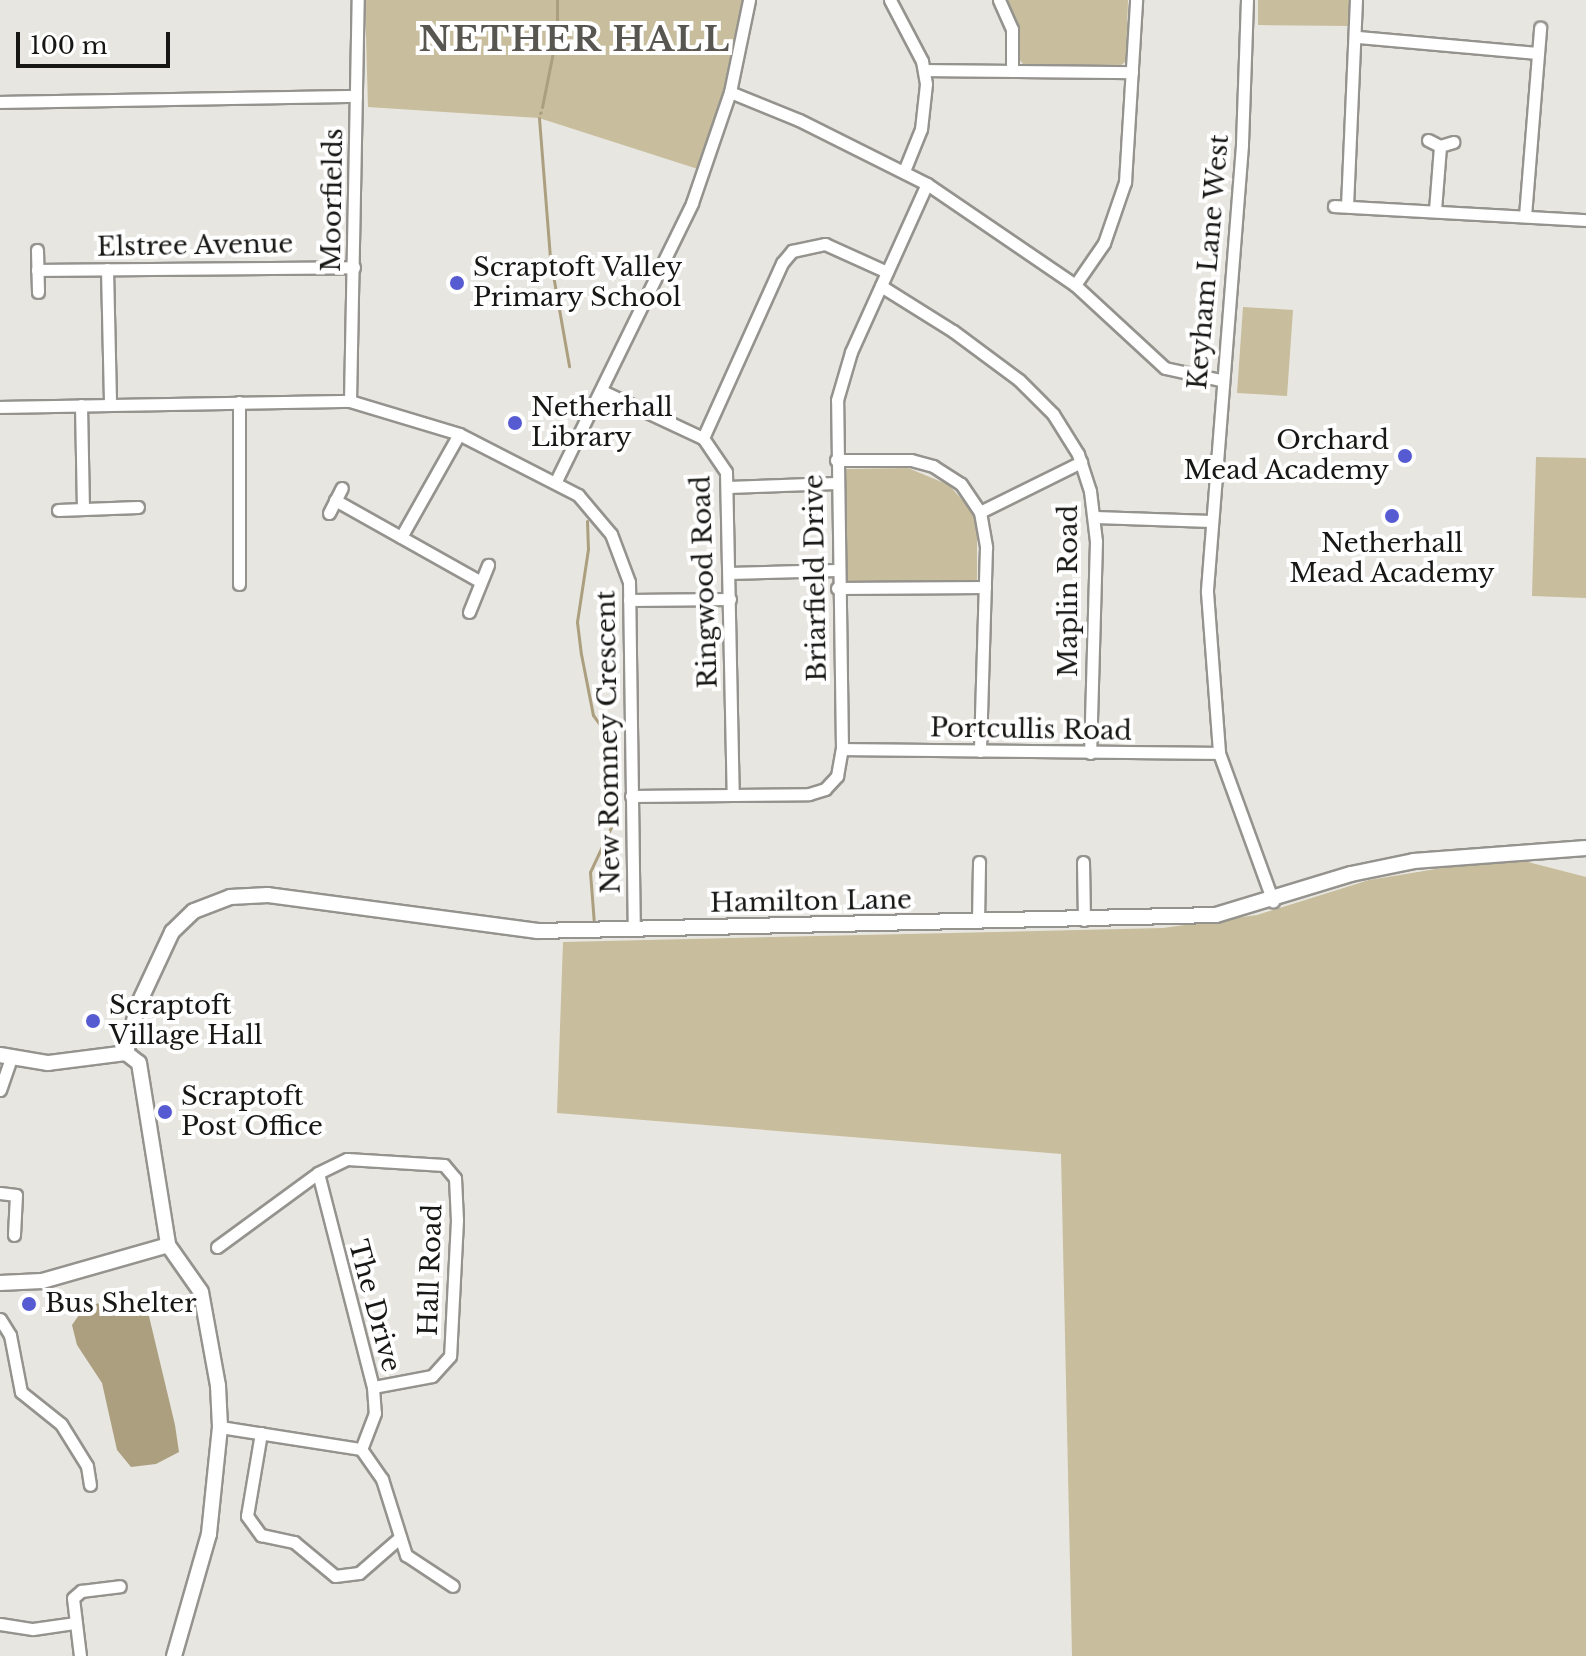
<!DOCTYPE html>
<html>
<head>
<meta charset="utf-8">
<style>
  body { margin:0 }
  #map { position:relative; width:1586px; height:1656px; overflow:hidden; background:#e8e6e0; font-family:"Libre Baskerville",serif }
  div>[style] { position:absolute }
  .green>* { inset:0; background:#c8bd9c }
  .water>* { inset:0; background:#ab9f7f }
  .stream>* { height:3px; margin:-1.5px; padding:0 1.5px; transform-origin:1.5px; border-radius:1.5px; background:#ab9f7f }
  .roads { filter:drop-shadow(2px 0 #95938e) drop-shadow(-2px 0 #95938e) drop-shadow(0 2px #95938e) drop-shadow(0 -2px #95938e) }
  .minor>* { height:11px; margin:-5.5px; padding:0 5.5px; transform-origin:5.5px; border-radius:5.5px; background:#fff }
  .tertiary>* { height:14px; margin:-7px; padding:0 7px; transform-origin:7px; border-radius:7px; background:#fff }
  .dots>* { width:22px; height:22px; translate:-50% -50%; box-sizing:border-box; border:4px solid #fff; border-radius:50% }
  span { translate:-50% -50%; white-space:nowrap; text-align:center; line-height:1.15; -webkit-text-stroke:8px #fff; paint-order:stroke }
  .street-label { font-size:26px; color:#171715 }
  .poi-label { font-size:26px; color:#171715 }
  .left { translate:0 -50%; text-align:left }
  .right { translate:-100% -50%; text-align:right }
  .district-label { font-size:34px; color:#585651; font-weight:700; letter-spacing:2px }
  .scale { position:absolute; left:16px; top:32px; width:154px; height:36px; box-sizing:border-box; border:4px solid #171715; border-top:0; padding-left:10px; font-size:24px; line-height:28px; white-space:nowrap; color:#171715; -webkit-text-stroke:6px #fff; paint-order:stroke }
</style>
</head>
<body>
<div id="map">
  <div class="green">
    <i style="clip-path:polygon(365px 0,743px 0,727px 84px,701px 170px,539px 118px,368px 107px)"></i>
    <i style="clip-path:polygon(1005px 0,1128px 0,1126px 61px,1118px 68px,1023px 64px,1017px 57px,1016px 25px)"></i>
    <i style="clip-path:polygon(1258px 0,1351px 0,1352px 26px,1258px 25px)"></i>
    <i style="clip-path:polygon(1243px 307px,1293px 310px,1287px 396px,1237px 393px)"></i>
    <i style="clip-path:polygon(1536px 457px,1586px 458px,1586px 598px,1532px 596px)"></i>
    <i style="clip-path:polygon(908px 468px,949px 485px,972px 511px,977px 521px,977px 581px,845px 582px,843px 469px)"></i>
    <i style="clip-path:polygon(1509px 857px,1586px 877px,1586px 1656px,1072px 1656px,1061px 1154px,557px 1113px,563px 942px,1163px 928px,1257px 915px,1369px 880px)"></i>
  </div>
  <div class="water">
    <i style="clip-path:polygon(123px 1295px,139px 1298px,148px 1312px,175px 1425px,179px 1452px,156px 1464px,131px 1467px,117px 1450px,102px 1383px,77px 1345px,72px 1325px,84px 1308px)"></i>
  </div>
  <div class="stream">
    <i style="left:542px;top:107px;width:76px;rotate:-78.7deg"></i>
    <i style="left:557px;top:32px;width:32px;rotate:-90deg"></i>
    <i style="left:540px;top:113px;width:1px;rotate:-45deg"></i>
    <i style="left:539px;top:118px;width:140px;rotate:85.5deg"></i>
    <i style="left:550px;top:258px;width:110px;rotate:80deg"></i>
    <i style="left:587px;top:521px;width:28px;rotate:88deg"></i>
    <i style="left:588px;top:549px;width:74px;rotate:98.6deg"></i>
    <i style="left:577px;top:622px;width:32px;rotate:83deg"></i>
    <i style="left:581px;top:654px;width:62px;rotate:78.9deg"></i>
    <i style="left:593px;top:715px;width:22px;rotate:54deg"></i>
    <i style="left:606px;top:733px;width:31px;rotate:84deg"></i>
    <i style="left:609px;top:764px;width:17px;rotate:59deg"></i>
    <i style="left:618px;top:779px;width:46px;rotate:97.4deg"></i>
    <i style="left:612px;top:825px;width:52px;rotate:115.1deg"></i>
    <i style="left:590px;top:872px;width:52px;rotate:85.6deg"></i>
  </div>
  <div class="roads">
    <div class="minor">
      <i style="left:890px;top:0;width:69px;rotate:62.3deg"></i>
      <i style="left:922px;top:61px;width:23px;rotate:80deg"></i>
      <i style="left:926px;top:84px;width:45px;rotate:96.3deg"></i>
      <i style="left:921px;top:129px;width:45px;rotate:112deg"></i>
      <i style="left:999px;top:0;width:32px;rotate:66deg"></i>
      <i style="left:1012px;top:29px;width:42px;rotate:90deg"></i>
      <i style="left:1247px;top:0;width:145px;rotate:92deg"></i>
      <i style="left:1242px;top:145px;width:448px;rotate:94.5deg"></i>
      <i style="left:1207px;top:592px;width:161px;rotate:85.7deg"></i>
      <i style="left:1219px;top:753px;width:158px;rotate:70deg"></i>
      <i style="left:1358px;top:37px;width:180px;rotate:5.1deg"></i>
      <i style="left:925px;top:70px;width:207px;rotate:0.6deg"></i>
      <i style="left:730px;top:92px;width:74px;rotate:22.1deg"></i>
      <i style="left:799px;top:120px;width:143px;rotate:26.6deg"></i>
      <i style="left:927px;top:184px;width:179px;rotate:34.3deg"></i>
      <i style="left:1075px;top:285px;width:122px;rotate:42.7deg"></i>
      <i style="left:1165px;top:368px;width:56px;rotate:12.3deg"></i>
      <i style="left:0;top:102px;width:356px;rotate:-1deg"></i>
      <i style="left:1428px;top:140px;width:13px;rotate:27deg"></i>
      <i style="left:1440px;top:146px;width:14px;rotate:-17deg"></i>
      <i style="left:1334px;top:206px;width:252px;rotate:3.2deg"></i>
      <i style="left:1347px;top:206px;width:206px;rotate:-87.5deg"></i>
      <i style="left:1435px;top:210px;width:64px;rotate:-85.5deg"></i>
      <i style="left:1525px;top:216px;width:189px;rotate:-85.4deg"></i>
      <i style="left:37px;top:250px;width:42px;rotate:88.6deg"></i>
      <i style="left:107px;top:269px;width:136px;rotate:88.7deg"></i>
      <i style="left:37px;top:270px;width:317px;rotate:-0.5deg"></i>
      <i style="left:1075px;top:285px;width:51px;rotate:-55.4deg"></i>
      <i style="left:1104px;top:243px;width:65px;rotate:-71deg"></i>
      <i style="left:1125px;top:182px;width:182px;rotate:-86.5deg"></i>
      <i style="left:881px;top:286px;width:85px;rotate:32deg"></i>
      <i style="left:953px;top:331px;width:82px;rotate:36.6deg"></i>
      <i style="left:1019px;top:380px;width:48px;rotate:45deg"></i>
      <i style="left:1053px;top:414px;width:47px;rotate:58deg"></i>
      <i style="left:1078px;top:454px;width:39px;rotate:72deg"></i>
      <i style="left:1090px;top:491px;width:50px;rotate:83.2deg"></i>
      <i style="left:1096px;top:541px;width:212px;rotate:91.6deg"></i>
      <i style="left:602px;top:391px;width:111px;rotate:25deg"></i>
      <i style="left:703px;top:438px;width:41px;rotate:55.9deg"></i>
      <i style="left:726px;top:472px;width:323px;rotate:88.8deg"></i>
      <i style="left:350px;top:401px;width:401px;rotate:-88.9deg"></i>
      <i style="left:239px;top:402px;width:182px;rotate:90deg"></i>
      <i style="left:81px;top:405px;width:104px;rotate:88.9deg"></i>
      <i style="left:0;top:407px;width:350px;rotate:-1deg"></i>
      <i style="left:350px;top:401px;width:114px;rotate:16.8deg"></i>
      <i style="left:459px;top:434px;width:134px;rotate:27.1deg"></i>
      <i style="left:578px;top:495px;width:51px;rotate:49.8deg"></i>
      <i style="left:611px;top:534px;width:51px;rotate:69.4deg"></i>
      <i style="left:629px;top:582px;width:348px;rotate:89.2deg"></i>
      <i style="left:703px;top:438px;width:192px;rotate:-65.7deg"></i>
      <i style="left:782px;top:263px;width:16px;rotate:-50deg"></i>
      <i style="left:792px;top:251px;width:34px;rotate:-12deg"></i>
      <i style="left:825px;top:244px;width:68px;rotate:24.3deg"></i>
      <i style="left:836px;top:460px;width:75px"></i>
      <i style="left:911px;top:460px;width:23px;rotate:15deg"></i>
      <i style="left:933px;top:466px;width:33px;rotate:33deg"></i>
      <i style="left:961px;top:484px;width:34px;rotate:56deg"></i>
      <i style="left:980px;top:512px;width:36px;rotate:80deg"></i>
      <i style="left:986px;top:547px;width:204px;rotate:91.7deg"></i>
      <i style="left:556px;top:481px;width:309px;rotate:-63.9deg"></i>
      <i style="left:692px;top:203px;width:117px;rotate:-71.1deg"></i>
      <i style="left:730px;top:92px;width:94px;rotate:-78.3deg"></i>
      <i style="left:728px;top:487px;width:108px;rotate:-2.1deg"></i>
      <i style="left:335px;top:500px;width:167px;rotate:29.3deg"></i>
      <i style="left:58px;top:510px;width:80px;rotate:-2.1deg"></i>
      <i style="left:980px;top:512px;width:113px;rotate:-26.3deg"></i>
      <i style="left:329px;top:513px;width:28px;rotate:-63deg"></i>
      <i style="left:1095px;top:517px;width:116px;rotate:2deg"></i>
      <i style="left:401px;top:537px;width:118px;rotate:-60.6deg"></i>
      <i style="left:729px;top:573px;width:108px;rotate:-1.6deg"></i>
      <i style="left:837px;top:588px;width:148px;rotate:-0.4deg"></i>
      <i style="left:629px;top:600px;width:101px;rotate:-0.6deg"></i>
      <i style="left:469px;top:612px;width:51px;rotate:-68deg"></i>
      <i style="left:842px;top:749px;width:377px;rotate:0.6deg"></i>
      <i style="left:631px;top:796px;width:178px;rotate:-0.6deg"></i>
      <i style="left:809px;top:794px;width:17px;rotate:-17deg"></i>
      <i style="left:825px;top:789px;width:18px;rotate:-47deg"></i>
      <i style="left:837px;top:776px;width:27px;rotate:-80deg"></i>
      <i style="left:842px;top:749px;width:349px;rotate:-90.8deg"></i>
      <i style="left:837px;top:400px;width:50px;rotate:-73.7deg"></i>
      <i style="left:851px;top:352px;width:184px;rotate:-65.7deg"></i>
      <i style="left:1083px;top:862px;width:58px;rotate:89deg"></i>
      <i style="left:978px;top:922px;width:60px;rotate:-89deg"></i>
      <i style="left:0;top:1090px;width:34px;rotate:-71deg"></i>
      <i style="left:318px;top:1173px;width:221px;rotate:75.6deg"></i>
      <i style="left:373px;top:1387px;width:26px;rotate:86deg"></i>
      <i style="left:375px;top:1413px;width:39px;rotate:111deg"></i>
      <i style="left:0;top:1193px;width:16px;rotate:7deg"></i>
      <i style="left:16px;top:1195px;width:40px;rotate:92.9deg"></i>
      <i style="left:217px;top:1247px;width:125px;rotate:-36.2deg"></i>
      <i style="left:318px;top:1173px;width:32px;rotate:-26deg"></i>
      <i style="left:347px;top:1159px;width:97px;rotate:3.5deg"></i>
      <i style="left:444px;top:1165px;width:17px;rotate:50deg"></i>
      <i style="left:455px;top:1178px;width:42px;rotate:87.3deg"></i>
      <i style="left:457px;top:1220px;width:136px;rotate:92.9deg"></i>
      <i style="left:450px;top:1356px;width:27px;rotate:132deg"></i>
      <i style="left:432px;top:1376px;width:60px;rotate:169.4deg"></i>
      <i style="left:0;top:1319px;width:19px;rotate:58deg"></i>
      <i style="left:10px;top:1335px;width:58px;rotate:79.1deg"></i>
      <i style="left:21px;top:1392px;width:51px;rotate:38.7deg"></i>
      <i style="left:61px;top:1424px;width:49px;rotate:58.2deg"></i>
      <i style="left:87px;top:1466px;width:19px;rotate:81deg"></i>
      <i style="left:220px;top:1427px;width:143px;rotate:8.9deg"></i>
      <i style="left:261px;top:1433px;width:84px;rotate:99.6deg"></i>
      <i style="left:247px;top:1516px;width:24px;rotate:54deg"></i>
      <i style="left:261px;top:1535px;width:34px;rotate:12deg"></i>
      <i style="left:294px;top:1542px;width:53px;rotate:39.7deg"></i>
      <i style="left:335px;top:1576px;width:24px;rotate:-7deg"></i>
      <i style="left:359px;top:1573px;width:52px;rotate:-41.1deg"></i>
      <i style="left:361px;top:1449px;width:37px;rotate:55deg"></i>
      <i style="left:382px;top:1479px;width:80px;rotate:72.5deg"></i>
      <i style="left:406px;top:1555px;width:56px;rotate:33.4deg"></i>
      <i style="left:0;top:1624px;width:33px;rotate:9deg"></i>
      <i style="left:33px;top:1629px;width:41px;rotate:-8.3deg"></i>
      <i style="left:80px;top:1656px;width:58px;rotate:-96.9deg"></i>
      <i style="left:73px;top:1598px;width:11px;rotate:-41deg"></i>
      <i style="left:81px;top:1591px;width:39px;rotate:-7deg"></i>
    </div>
    <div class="tertiary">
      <i style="left:126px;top:1053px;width:49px;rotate:-76deg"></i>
      <i style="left:138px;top:1005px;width:81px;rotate:-65deg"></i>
      <i style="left:172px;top:932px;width:30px;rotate:-44deg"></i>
      <i style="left:194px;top:911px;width:39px;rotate:-21deg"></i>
      <i style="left:230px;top:897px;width:38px;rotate:-3deg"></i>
      <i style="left:268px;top:895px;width:271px;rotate:7.6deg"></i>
      <i style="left:537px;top:931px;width:679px;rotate:-1.35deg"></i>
      <i style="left:1216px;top:915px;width:141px;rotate:-16.9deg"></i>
      <i style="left:1351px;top:874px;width:64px;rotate:-11.7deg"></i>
      <i style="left:1414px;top:861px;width:172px;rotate:-4.3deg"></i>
      <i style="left:126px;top:1053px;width:16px;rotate:38deg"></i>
      <i style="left:139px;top:1063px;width:184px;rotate:80.9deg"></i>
      <i style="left:168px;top:1245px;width:57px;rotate:54.9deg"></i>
      <i style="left:201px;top:1292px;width:96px;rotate:79.7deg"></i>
      <i style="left:218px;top:1386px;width:41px;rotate:87.2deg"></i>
      <i style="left:220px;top:1427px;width:108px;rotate:95.9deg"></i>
      <i style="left:209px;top:1534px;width:127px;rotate:106deg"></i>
      <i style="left:0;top:1055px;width:49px;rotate:9.5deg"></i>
      <i style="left:48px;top:1063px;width:79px;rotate:-7.3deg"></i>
      <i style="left:0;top:1283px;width:42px;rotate:-2.7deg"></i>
      <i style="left:42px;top:1281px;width:131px;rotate:-15.9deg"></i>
    </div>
  </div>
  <div class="dots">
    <i style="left:457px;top:283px;background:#565bd2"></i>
    <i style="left:515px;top:423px;background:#565bd2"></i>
    <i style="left:1405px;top:456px;background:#565bd2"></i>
    <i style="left:1392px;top:516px;background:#565bd2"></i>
    <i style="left:93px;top:1021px;background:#565bd2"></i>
    <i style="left:165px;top:1112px;background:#565bd2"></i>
    <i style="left:29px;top:1304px;background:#565bd2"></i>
  </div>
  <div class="street-label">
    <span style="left:333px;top:200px;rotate:-89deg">Moorfields</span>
    <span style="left:195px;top:246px;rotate:-1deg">Elstree Avenue</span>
    <span style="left:1209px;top:262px;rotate:-85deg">Keyham Lane West</span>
    <span style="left:816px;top:578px;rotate:-91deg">Briarfield Drive</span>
    <span style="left:705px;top:582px;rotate:-92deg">Ringwood Road</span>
    <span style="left:1069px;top:591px;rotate:-90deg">Maplin Road</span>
    <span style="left:1031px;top:730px;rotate:1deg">Portcullis Road</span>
    <span style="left:609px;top:742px;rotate:-91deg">New Romney Crescent</span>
    <span style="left:811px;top:902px;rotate:-1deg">Hamilton Lane</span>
    <span style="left:431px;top:1270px;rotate:-88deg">Hall Road</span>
    <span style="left:374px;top:1306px;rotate:75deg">The Drive</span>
  </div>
  <div class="poi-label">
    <span class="left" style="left:473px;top:283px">Scraptoft Valley<br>Primary School</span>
    <span class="left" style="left:531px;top:423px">Netherhall<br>Library</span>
    <span class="right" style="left:1389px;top:456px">Orchard<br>Mead Academy</span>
    <span style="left:1392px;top:559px">Netherhall<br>Mead Academy</span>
    <span class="left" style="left:109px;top:1021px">Scraptoft<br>Village Hall</span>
    <span class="left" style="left:181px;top:1112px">Scraptoft<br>Post Office</span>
    <span class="left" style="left:45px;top:1304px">Bus Shelter</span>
  </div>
  <div class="district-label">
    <span style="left:575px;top:40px">NETHER HALL</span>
  </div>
  <div class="scale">100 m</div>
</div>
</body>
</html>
